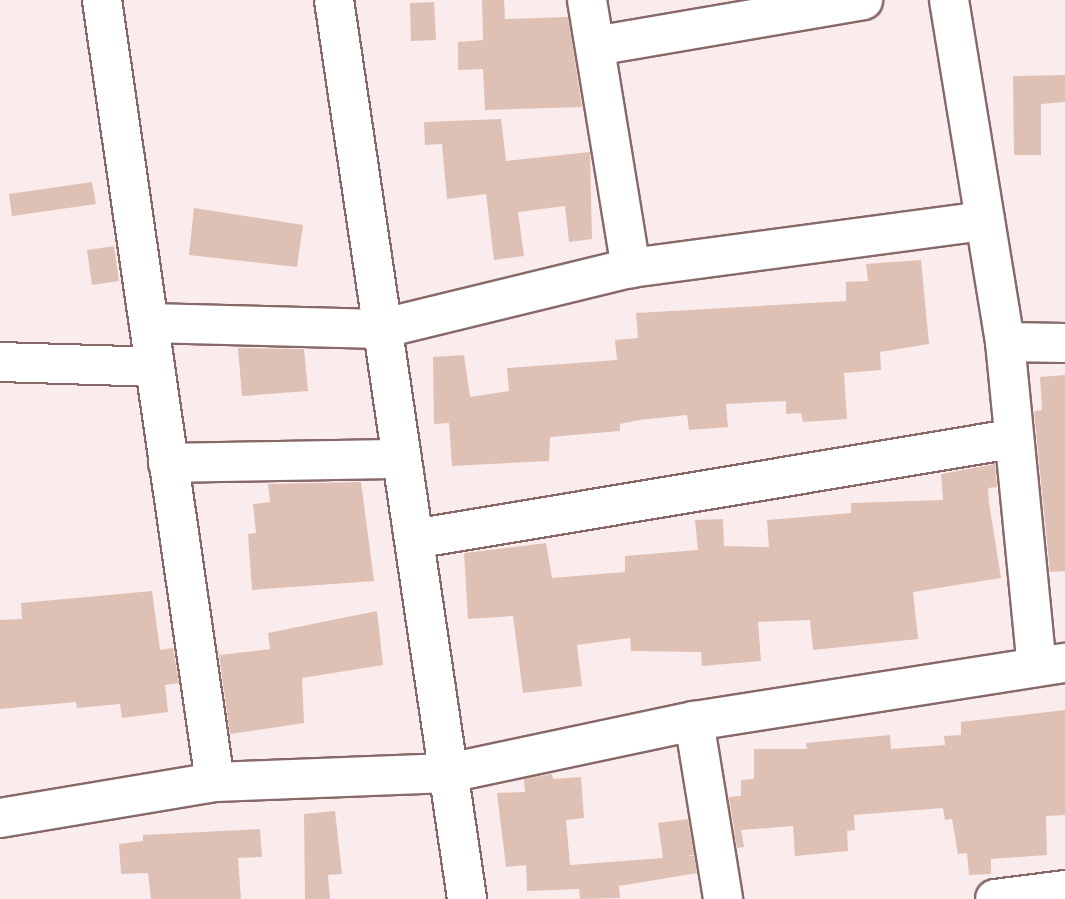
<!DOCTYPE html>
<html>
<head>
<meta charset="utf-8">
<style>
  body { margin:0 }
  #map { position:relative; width:1065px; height:899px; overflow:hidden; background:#faecec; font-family:"Space Grotesk",sans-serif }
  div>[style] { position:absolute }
  .building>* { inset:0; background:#dfc0b4 }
  .roads { filter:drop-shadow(2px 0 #88696a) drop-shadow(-2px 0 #88696a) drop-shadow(0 2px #88696a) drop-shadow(0 -2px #88696a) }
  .minor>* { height:38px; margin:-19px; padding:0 19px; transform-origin:19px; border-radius:19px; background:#fff }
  span { translate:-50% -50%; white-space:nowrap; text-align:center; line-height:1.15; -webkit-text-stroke:6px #faecec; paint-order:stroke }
</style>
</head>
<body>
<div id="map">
  <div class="building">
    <i style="clip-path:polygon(482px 0,504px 0,505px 19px,568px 17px,582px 107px,485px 110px,483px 69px,458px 70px,458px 42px,483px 40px)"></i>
    <i style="clip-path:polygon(434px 2px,436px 40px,411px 41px,410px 3px)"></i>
    <i style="clip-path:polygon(1065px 75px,1065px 102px,1041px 104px,1041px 155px,1014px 155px,1013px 76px)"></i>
    <i style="clip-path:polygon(501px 119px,506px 161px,590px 152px,592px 239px,569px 242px,565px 206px,518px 212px,524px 256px,494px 260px,486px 194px,447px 199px,442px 144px,425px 145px,424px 122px)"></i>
    <i style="clip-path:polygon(92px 182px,96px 204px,12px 216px,9px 194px)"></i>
    <i style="clip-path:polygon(194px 208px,303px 225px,297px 267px,189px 255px)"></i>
    <i style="clip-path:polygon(114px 246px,119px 281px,92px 285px,87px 250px)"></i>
    <i style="clip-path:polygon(921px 260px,929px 344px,880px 352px,881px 370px,844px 373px,847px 419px,803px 422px,801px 413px,786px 414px,786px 401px,726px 404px,728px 427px,689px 430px,687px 415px,639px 420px,620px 424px,620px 431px,550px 437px,549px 461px,452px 466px,449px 423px,434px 424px,433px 357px,464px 355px,470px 397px,509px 391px,507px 368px,617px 360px,615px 340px,638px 338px,636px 313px,846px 301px,846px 282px,868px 281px,866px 264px)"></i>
    <i style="clip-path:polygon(238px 348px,304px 349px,308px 391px,242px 396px)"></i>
    <i style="clip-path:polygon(1065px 375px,1065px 571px,1050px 572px,1034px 411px,1042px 410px,1040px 377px)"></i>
    <i style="clip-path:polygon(995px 464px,997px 487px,988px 488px,989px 503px,1001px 578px,913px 592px,918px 639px,813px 650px,810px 620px,758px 622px,761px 661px,702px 666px,701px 652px,631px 651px,630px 638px,577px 645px,582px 686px,523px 693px,513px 616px,468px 619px,464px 553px,546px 543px,552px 578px,625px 572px,625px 556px,698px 550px,695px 520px,723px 519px,724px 546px,769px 547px,767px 520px,851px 513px,851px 503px,943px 500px,941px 474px)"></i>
    <i style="clip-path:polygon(361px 482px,374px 581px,252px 590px,248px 534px,256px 533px,253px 504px,270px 502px,268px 484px)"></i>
    <i style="clip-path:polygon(152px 591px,160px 650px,173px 648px,179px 683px,165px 685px,168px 712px,122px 718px,120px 704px,77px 708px,76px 702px,0 709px,0 620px,22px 619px,21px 603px)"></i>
    <i style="clip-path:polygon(377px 611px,383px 665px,302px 678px,304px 723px,230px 734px,217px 640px,221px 663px,220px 655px,270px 649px,268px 633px)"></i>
    <i style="clip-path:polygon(1065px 710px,1065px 815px,1046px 816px,1047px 855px,991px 859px,991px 874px,969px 875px,967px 853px,958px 854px,952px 819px,945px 820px,943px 808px,854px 815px,855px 830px,847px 831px,848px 851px,795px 856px,793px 826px,741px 830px,744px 847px,737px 848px,729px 797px,741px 796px,741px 780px,754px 779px,754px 749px,807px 749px,806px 743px,890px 735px,891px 749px,945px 745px,944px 736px,961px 735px,961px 722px)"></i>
    <i style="clip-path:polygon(552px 774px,553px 779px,581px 777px,584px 818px,566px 820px,570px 865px,663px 858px,658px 823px,688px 819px,694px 855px,685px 856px,694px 856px,697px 873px,619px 886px,620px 898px,580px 899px,579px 889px,527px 891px,526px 865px,506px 867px,497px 793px,525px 792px,524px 779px)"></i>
    <i style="clip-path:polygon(335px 811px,342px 874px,328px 875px,330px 899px,305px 899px,304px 814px)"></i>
    <i style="clip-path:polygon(260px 829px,262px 857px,238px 858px,241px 899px,151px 899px,148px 873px,121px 874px,119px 844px,143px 841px,143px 835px)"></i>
  </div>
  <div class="roads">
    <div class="minor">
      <i style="left:102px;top:0;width:790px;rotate:81.78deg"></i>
      <i style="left:334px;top:0;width:909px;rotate:81.58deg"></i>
      <i style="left:587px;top:0;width:272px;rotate:80.7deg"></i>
      <i style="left:949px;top:0;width:347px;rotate:80.7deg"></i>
      <i style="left:1005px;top:342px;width:326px;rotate:84.4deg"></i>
      <i style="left:595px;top:46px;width:272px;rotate:-9.7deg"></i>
      <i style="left:149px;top:323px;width:231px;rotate:1.5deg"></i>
      <i style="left:380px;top:329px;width:258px;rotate:-13.7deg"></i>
      <i style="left:631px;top:268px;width:357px;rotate:-7.6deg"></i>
      <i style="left:1005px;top:342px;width:60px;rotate:1deg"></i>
      <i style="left:0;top:362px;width:155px;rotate:1.8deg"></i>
      <i style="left:168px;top:463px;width:234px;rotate:-1deg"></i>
      <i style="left:414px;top:539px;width:605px;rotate:-9.51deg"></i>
      <i style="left:694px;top:721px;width:180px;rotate:80.7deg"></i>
      <i style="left:0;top:818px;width:218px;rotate:-9.5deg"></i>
      <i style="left:215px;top:782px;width:234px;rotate:-2.2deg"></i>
      <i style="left:449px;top:773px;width:250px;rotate:-12deg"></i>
      <i style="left:694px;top:721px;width:376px;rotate:-8.9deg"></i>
      <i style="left:995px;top:899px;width:71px;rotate:-7.3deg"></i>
    </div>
  </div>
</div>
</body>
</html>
